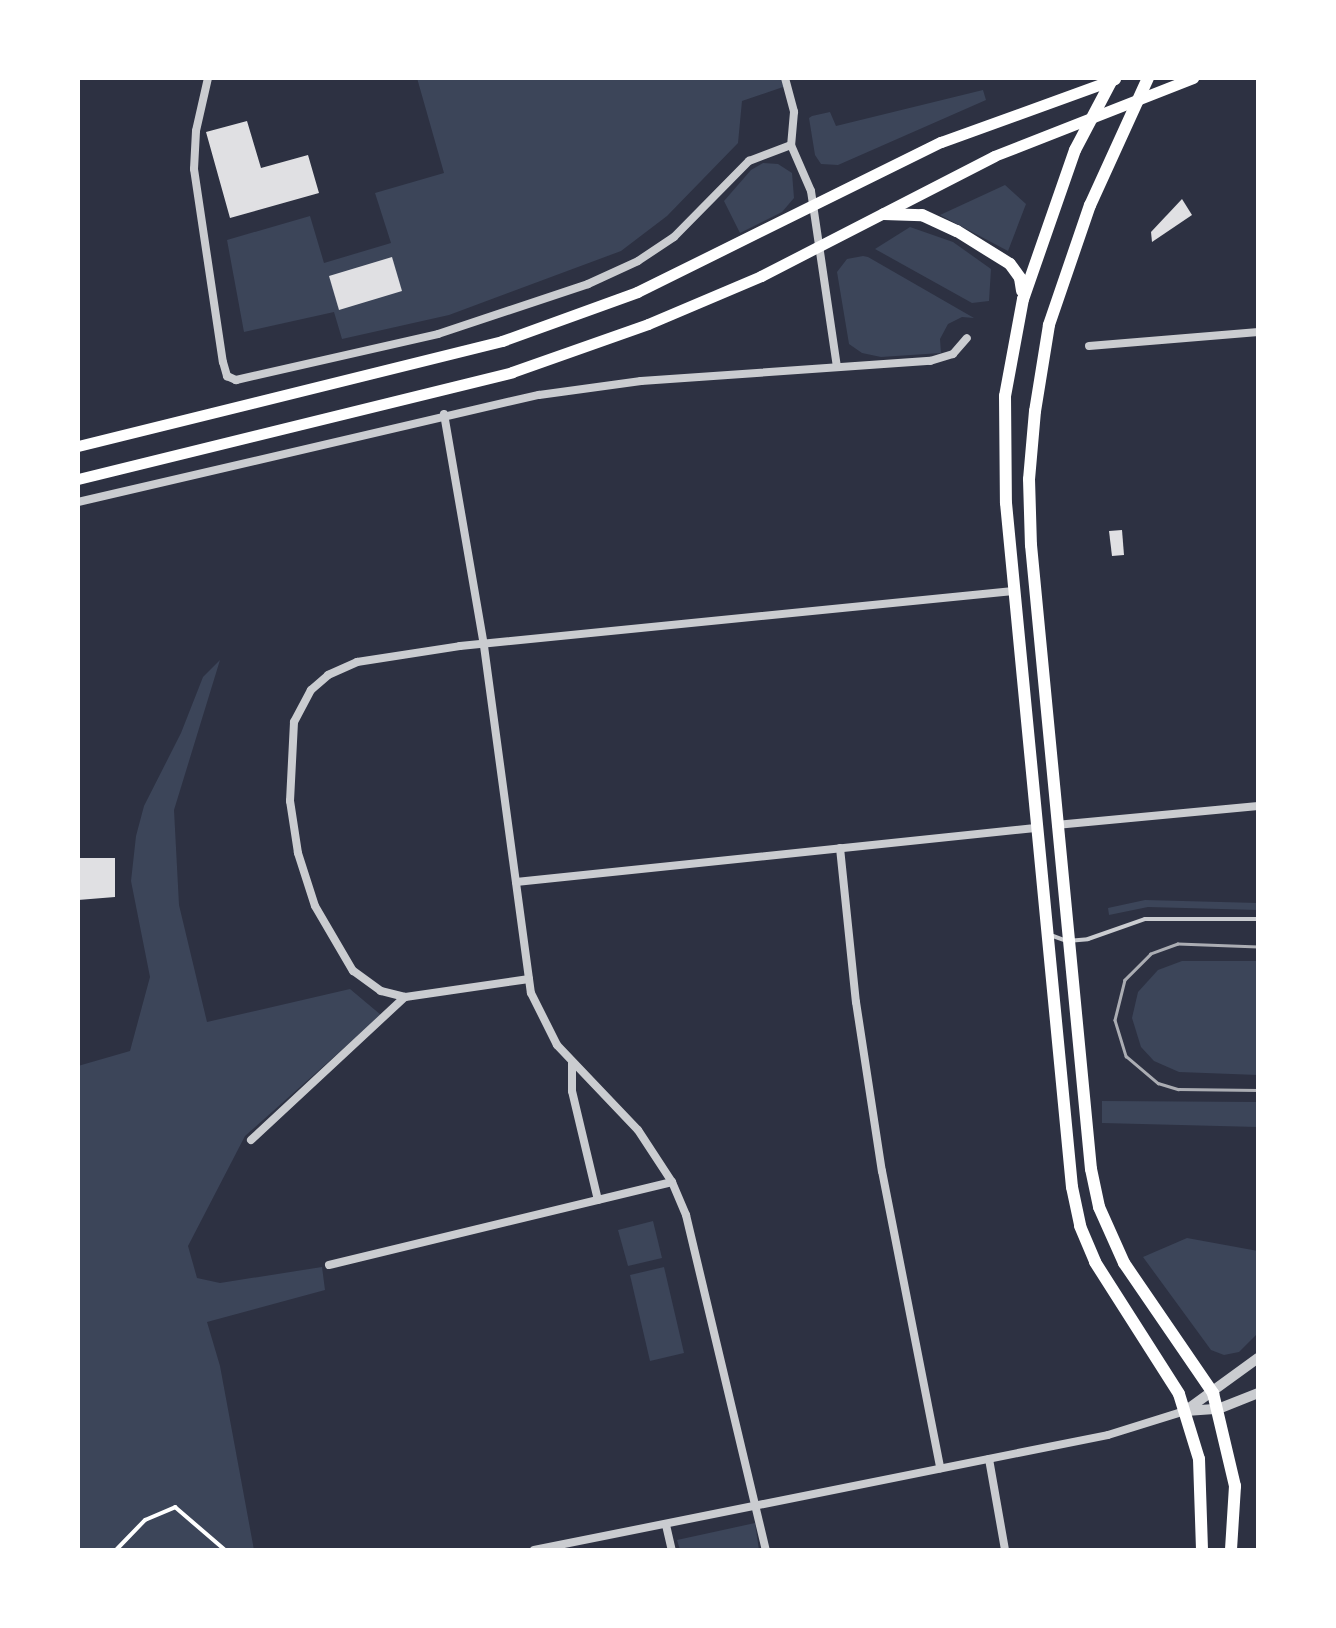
<!DOCTYPE html>
<html>
<head>
<meta charset="utf-8">
<style>
  body { margin:0 }
  #map { position:relative; width:1336px; height:1628px; overflow:hidden; background:#2d3142; font-family:Signika,sans-serif }
  div>[style] { position:absolute }
  .green>* { inset:0; background:#3c4559 }
  .building>* { inset:0; background:#e0e0e3 }
  .path>* { height:4px; margin:-2px; padding:0 2px; transform-origin:2px; border-radius:2px; background:#fff }
  .service>* { height:4px; margin:-2px; padding:0 2px; transform-origin:2px; border-radius:2px; background:#caccd0 }
  .minor>* { height:8px; margin:-4px; padding:0 4px; transform-origin:4px; border-radius:4px; background:#caccd0 }
  .tertiary>* { height:10px; margin:-5px; padding:0 5px; transform-origin:5px; border-radius:5px; background:#caccd0 }
  .secondary>* { height:11px; margin:-5.5px; padding:0 5.5px; transform-origin:5.5px; border-radius:5.5px; background:#fff }
  .primary>* { height:12px; margin:-6px; padding:0 6px; transform-origin:6px; border-radius:6px; background:#fff }
  .tram>* { height:2.5px; margin:-1.25px; padding:0 1.25px; transform-origin:1.25px; border-radius:1.25px; background:#abadb3 }
  span { translate:-50% -50%; white-space:nowrap; text-align:center; line-height:1.15; -webkit-text-stroke:10px #fff; paint-order:stroke }
  .frame { position:absolute; inset:0; border:80px solid #fff; pointer-events:none }
</style>
</head>
<body>
<div id="map">
  <div class="green">
    <i style="clip-path:polygon(417px 78px,784px 78px,786px 86px,742px 101px,738px 143px,667px 216px,621px 251px,449px 315px,342px 339px,334px 312px,244px 332px,227px 240px,310px 216px,324px 263px,391px 243px,375px 193px,444px 173px)"></i>
    <i style="clip-path:polygon(983px 90px,986px 100px,838px 165px,821px 164px,815px 155px,809px 118px,812px 116px,830px 112px,836px 126px)"></i>
    <i style="clip-path:polygon(763px 163px,778px 164px,792px 173px,794px 198px,782px 212px,740px 233px,724px 201px,751px 170px)"></i>
    <i style="clip-path:polygon(1005px 185px,1026px 204px,1008px 251px,940px 215px)"></i>
    <i style="clip-path:polygon(910px 227px,953px 242px,991px 269px,989px 301px,972px 303px,875px 249px)"></i>
    <i style="clip-path:polygon(863px 256px,868px 257px,974px 318px,962px 317px,948px 324px,940px 339px,941px 353px,881px 357px,862px 353px,849px 344px,837px 272px,847px 259px)"></i>
    <i style="clip-path:polygon(220px 660px,174px 810px,179px 905px,207px 1022px,350px 989px,381px 1015px,245px 1136px,188px 1246px,197px 1278px,220px 1283px,322px 1267px,325px 1290px,207px 1322px,220px 1366px,254px 1550px,78px 1550px,78px 1066px,130px 1051px,150px 977px,131px 881px,136px 836px,144px 806px,181px 733px,203px 677px)"></i>
    <i style="clip-path:polygon(1145px 900px,1258px 903px,1258px 910px,1148px 907px,1109px 915px,1108px 908px)"></i>
    <i style="clip-path:polygon(1182px 961px,1258px 961px,1258px 1075px,1179px 1072px,1154px 1061px,1141px 1047px,1132px 1018px,1138px 992px,1158px 970px)"></i>
    <i style="clip-path:polygon(1102px 1101px,1258px 1102px,1258px 1127px,1102px 1123px)"></i>
    <i style="clip-path:polygon(653px 1221px,662px 1258px,628px 1266px,618px 1230px)"></i>
    <i style="clip-path:polygon(1187px 1238px,1258px 1251px,1258px 1333px,1239px 1352px,1224px 1355px,1211px 1350px,1143px 1257px)"></i>
    <i style="clip-path:polygon(664px 1267px,684px 1353px,650px 1361px,630px 1275px)"></i>
    <i style="clip-path:polygon(755px 1523px,759px 1550px,680px 1550px,677px 1540px)"></i>
  </div>
  <div class="building">
    <i style="clip-path:polygon(247px 121px,261px 168px,308px 155px,319px 193px,230px 218px,206px 132px)"></i>
    <i style="clip-path:polygon(1182px 199px,1192px 215px,1152px 242px,1151px 232px)"></i>
    <i style="clip-path:polygon(392px 257px,402px 291px,339px 310px,329px 276px)"></i>
    <i style="clip-path:polygon(1122px 530px,1124px 555px,1112px 556px,1109px 531px)"></i>
    <i style="clip-path:polygon(78px 858px,115px 858px,115px 897px,78px 900px)"></i>
  </div>
  <div class="path">
    <i style="left:116px;top:1550px;width:42px;rotate:-46deg"></i>
    <i style="left:145px;top:1520px;width:33px;rotate:-23deg"></i>
    <i style="left:175px;top:1507px;width:66px;rotate:40.7deg"></i>
  </div>
  <div class="service">
    <i style="left:1053px;top:936px;width:15px;rotate:20deg"></i>
    <i style="left:1067px;top:941px;width:21px;rotate:-5deg"></i>
    <i style="left:1088px;top:939px;width:60px;rotate:-19.3deg"></i>
    <i style="left:1145px;top:919px;width:113px"></i>
  </div>
  <div class="minor">
    <i style="left:208px;top:78px;width:54px;rotate:102.8deg"></i>
    <i style="left:196px;top:131px;width:38px;rotate:93deg"></i>
    <i style="left:194px;top:169px;width:195px;rotate:81.5deg"></i>
    <i style="left:223px;top:362px;width:15px;rotate:74deg"></i>
    <i style="left:227px;top:376px;width:10px;rotate:24deg"></i>
    <i style="left:236px;top:380px;width:207px;rotate:-12.8deg"></i>
    <i style="left:438px;top:334px;width:158px;rotate:-18.4deg"></i>
    <i style="left:588px;top:284px;width:55px;rotate:-24.7deg"></i>
    <i style="left:638px;top:261px;width:43px;rotate:-33.7deg"></i>
    <i style="left:674px;top:237px;width:107px;rotate:-45.4deg"></i>
    <i style="left:749px;top:161px;width:45px;rotate:-20.9deg"></i>
    <i style="left:785px;top:78px;width:35px;rotate:75deg"></i>
    <i style="left:794px;top:112px;width:33px;rotate:95deg"></i>
    <i style="left:791px;top:145px;width:50px;rotate:66.5deg"></i>
    <i style="left:811px;top:191px;width:178px;rotate:81.6deg"></i>
    <i style="left:1089px;top:346px;width:170px;rotate:-4.7deg"></i>
    <i style="left:444px;top:414px;width:235px;rotate:80.2deg"></i>
    <i style="left:484px;top:646px;width:350px;rotate:82.3deg"></i>
    <i style="left:531px;top:993px;width:58px;rotate:63.4deg"></i>
    <i style="left:557px;top:1045px;width:117px;rotate:46.4deg"></i>
    <i style="left:638px;top:1130px;width:62px;rotate:56.8deg"></i>
    <i style="left:672px;top:1182px;width:36px;rotate:67deg"></i>
    <i style="left:686px;top:1215px;width:344px;rotate:76.6deg"></i>
    <i style="left:78px;top:502px;width:473px;rotate:-13.1deg"></i>
    <i style="left:539px;top:395px;width:103px;rotate:-7.8deg"></i>
    <i style="left:641px;top:381px;width:290px;rotate:-4deg"></i>
    <i style="left:930px;top:361px;width:24px;rotate:-17deg"></i>
    <i style="left:953px;top:354px;width:21px;rotate:-49deg"></i>
    <i style="left:1056px;top:825px;width:203px;rotate:-5.4deg"></i>
    <i style="left:840px;top:848px;width:155px;rotate:84.1deg"></i>
    <i style="left:856px;top:1002px;width:171px;rotate:81.3deg"></i>
    <i style="left:882px;top:1171px;width:303px;rotate:78.9deg"></i>
    <i style="left:516px;top:882px;width:522px;rotate:-5.94deg"></i>
    <i style="left:529px;top:979px;width:125px;rotate:171.7deg"></i>
    <i style="left:405px;top:997px;width:25px;rotate:-166deg"></i>
    <i style="left:381px;top:991px;width:34px;rotate:-144deg"></i>
    <i style="left:353px;top:971px;width:75px;rotate:-120.3deg"></i>
    <i style="left:315px;top:906px;width:56px;rotate:-107.8deg"></i>
    <i style="left:298px;top:853px;width:53px;rotate:-98.7deg"></i>
    <i style="left:290px;top:801px;width:79px;rotate:-87.1deg"></i>
    <i style="left:294px;top:722px;width:36px;rotate:-62deg"></i>
    <i style="left:311px;top:690px;width:23px;rotate:-41deg"></i>
    <i style="left:328px;top:675px;width:32px;rotate:-24deg"></i>
    <i style="left:357px;top:662px;width:104px;rotate:-8.8deg"></i>
    <i style="left:460px;top:646px;width:556px;rotate:-5.68deg"></i>
    <i style="left:572px;top:1063px;width:28px;rotate:90deg"></i>
    <i style="left:572px;top:1091px;width:112px;rotate:76.6deg"></i>
    <i style="left:251px;top:1140px;width:210px;rotate:-42.9deg"></i>
    <i style="left:329px;top:1265px;width:353px;rotate:-13.6deg"></i>
    <i style="left:989px;top:1459px;width:92px;rotate:80deg"></i>
    <i style="left:666px;top:1525px;width:26px;rotate:77deg"></i>
    <i style="left:534px;top:1550px;width:585px;rotate:-11.33deg"></i>
    <i style="left:1108px;top:1435px;width:81px;rotate:-17.3deg"></i>
  </div>
  <div class="tertiary">
    <i style="left:1185px;top:1411px;width:90px;rotate:-36deg"></i>
    <i style="left:1186px;top:1411px;width:32px;rotate:-4deg"></i>
    <i style="left:1218px;top:1409px;width:43px;rotate:-21.8deg"></i>
  </div>
  <div class="secondary">
    <i style="left:78px;top:446px;width:437px;rotate:-13.9deg"></i>
    <i style="left:502px;top:341px;width:144px;rotate:-19.9deg"></i>
    <i style="left:637px;top:292px;width:339px;rotate:-26.3deg"></i>
    <i style="left:941px;top:142px;width:185px;rotate:-19.9deg"></i>
    <i style="left:78px;top:479px;width:447px;rotate:-13.8deg"></i>
    <i style="left:512px;top:372px;width:144px;rotate:-19.4deg"></i>
    <i style="left:648px;top:324px;width:123px;rotate:-23deg"></i>
    <i style="left:761px;top:276px;width:262px;rotate:-27.2deg"></i>
    <i style="left:994px;top:156px;width:214px;rotate:-21.4deg"></i>
  </div>
  <div class="primary">
    <i style="left:1113px;top:78px;width:81px;rotate:117.8deg"></i>
    <i style="left:1075px;top:150px;width:158px;rotate:109.2deg"></i>
    <i style="left:1023px;top:299px;width:99px;rotate:100.5deg"></i>
    <i style="left:1005px;top:396px;width:107px;rotate:89.5deg"></i>
    <i style="left:1006px;top:503px;width:687px;rotate:84.49deg"></i>
    <i style="left:1072px;top:1187px;width:40px;rotate:78deg"></i>
    <i style="left:1080px;top:1226px;width:39px;rotate:67deg"></i>
    <i style="left:1095px;top:1262px;width:156px;rotate:57.5deg"></i>
    <i style="left:1179px;top:1394px;width:68px;rotate:72.9deg"></i>
    <i style="left:1199px;top:1459px;width:91px;rotate:88.1deg"></i>
    <i style="left:1148px;top:78px;width:140px;rotate:114.5deg"></i>
    <i style="left:1090px;top:205px;width:127px;rotate:108.9deg"></i>
    <i style="left:1049px;top:325px;width:87px;rotate:99.2deg"></i>
    <i style="left:1035px;top:411px;width:68px;rotate:95deg"></i>
    <i style="left:1029px;top:479px;width:66px;rotate:88.3deg"></i>
    <i style="left:1031px;top:545px;width:627px;rotate:84.51deg"></i>
    <i style="left:1091px;top:1169px;width:39px;rotate:78deg"></i>
    <i style="left:1099px;top:1207px;width:61px;rotate:65.9deg"></i>
    <i style="left:1124px;top:1263px;width:158px;rotate:55.6deg"></i>
    <i style="left:1213px;top:1393px;width:96px;rotate:76.7deg"></i>
    <i style="left:1235px;top:1486px;width:64px;rotate:93.6deg"></i>
    <i style="left:884px;top:214px;width:38px;rotate:2deg"></i>
    <i style="left:922px;top:215px;width:38px;rotate:25deg"></i>
    <i style="left:957px;top:231px;width:62px;rotate:31.9deg"></i>
    <i style="left:1010px;top:264px;width:17px;rotate:54deg"></i>
    <i style="left:1020px;top:278px;width:13px;rotate:81deg"></i>
  </div>
  <div class="tram">
    <i style="left:1258px;top:947px;width:80px;rotate:-177.9deg"></i>
    <i style="left:1178px;top:944px;width:29px;rotate:160deg"></i>
    <i style="left:1151px;top:954px;width:37px;rotate:135deg"></i>
    <i style="left:1125px;top:980px;width:41px;rotate:104deg"></i>
    <i style="left:1115px;top:1020px;width:38px;rotate:73deg"></i>
    <i style="left:1126px;top:1056px;width:42px;rotate:40.2deg"></i>
    <i style="left:1158px;top:1083px;width:21px;rotate:17deg"></i>
    <i style="left:1178px;top:1089px;width:80px;rotate:0.7deg"></i>
  </div>
  <div class="frame"></div>
</div>
</body>
</html>
